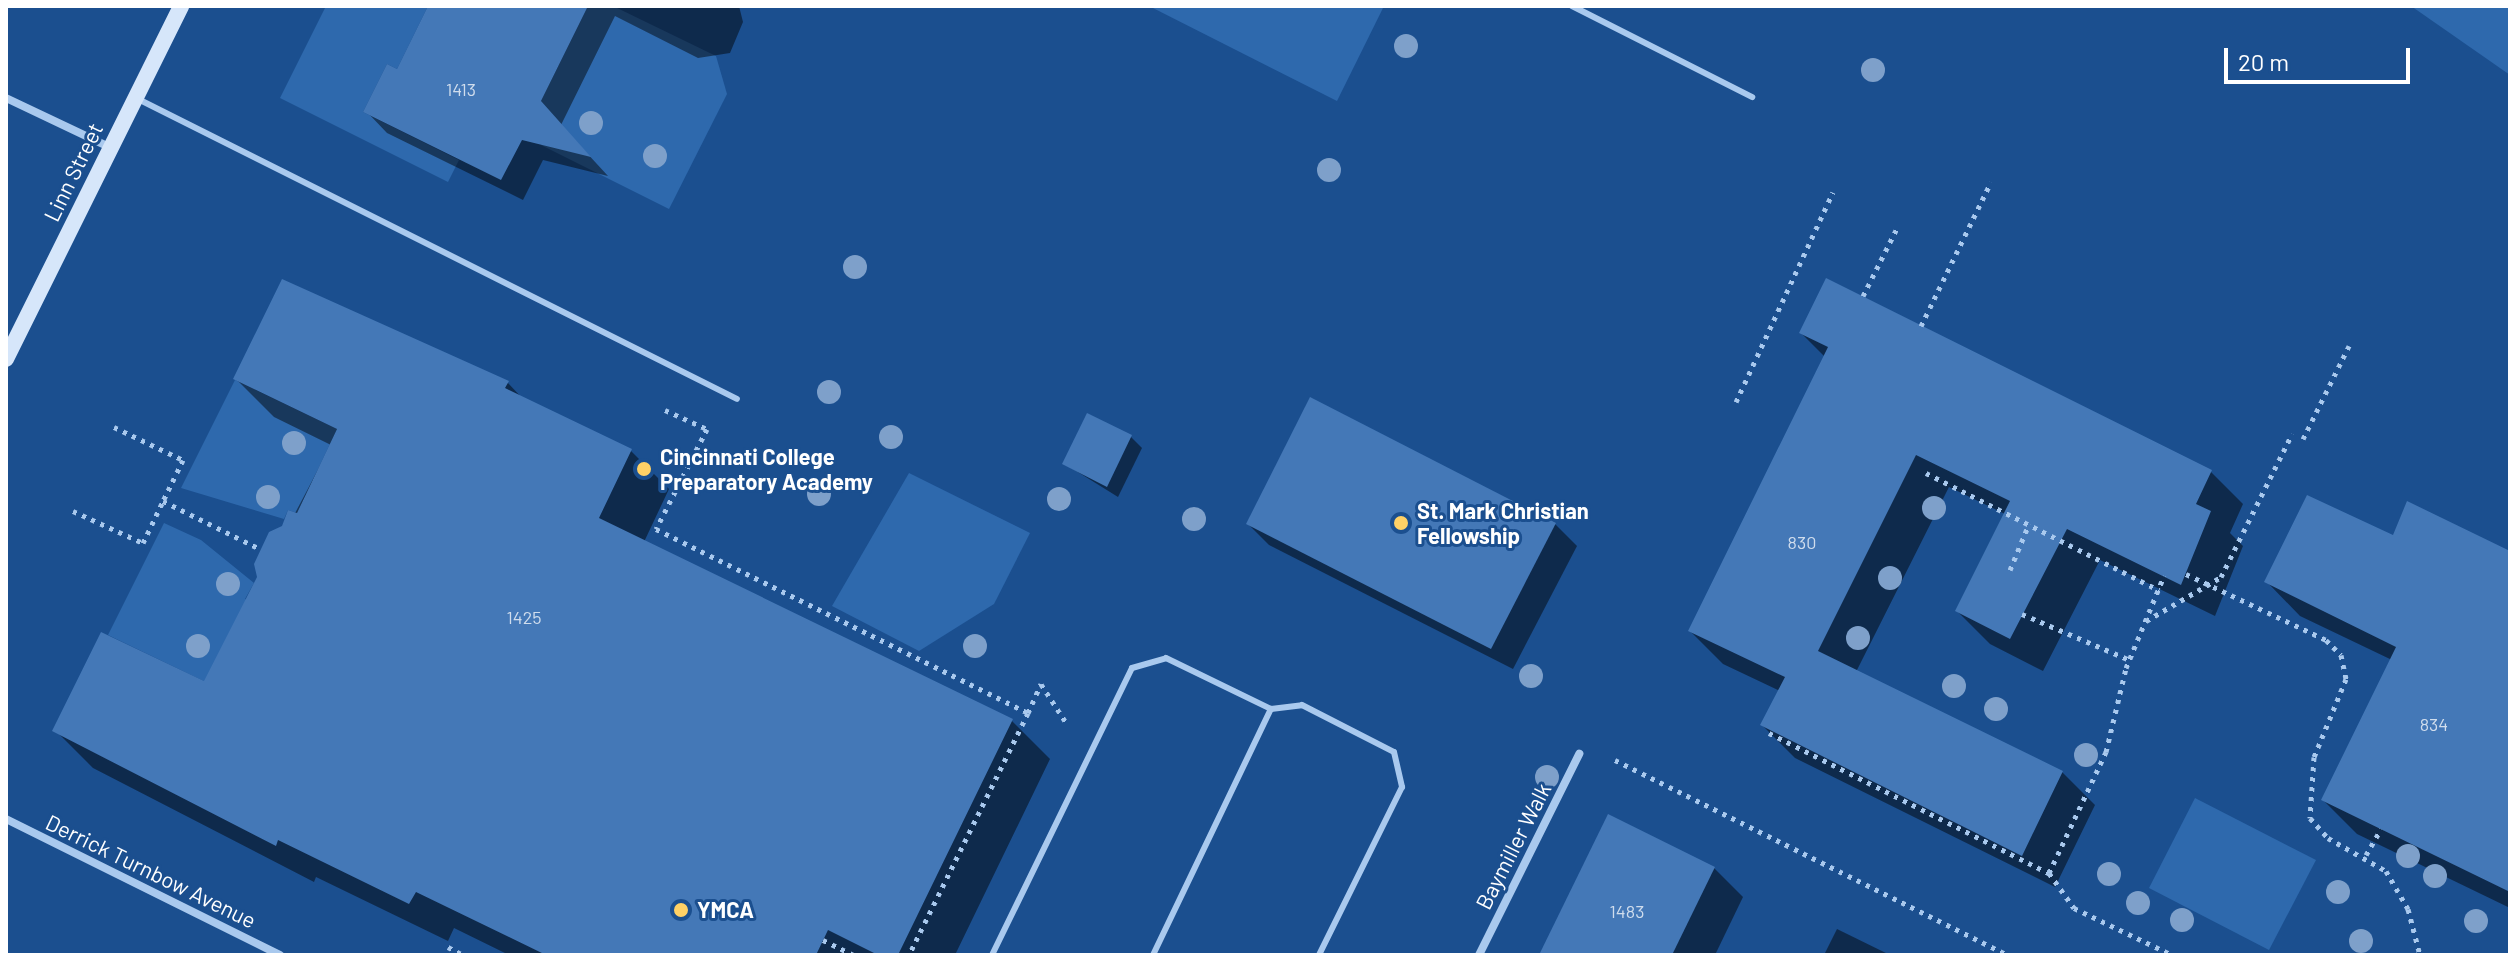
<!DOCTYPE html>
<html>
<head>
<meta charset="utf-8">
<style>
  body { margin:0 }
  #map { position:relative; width:2516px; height:961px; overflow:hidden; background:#1b4f8f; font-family:Barlow,sans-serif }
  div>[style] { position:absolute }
  .green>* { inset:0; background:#2e69ad }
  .shadow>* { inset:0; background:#0007 }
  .building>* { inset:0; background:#4478b7 }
  .path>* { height:5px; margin-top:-2.5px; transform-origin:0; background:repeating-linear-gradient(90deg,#a9c9ee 0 4px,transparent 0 10px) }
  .lane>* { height:6px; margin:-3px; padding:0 3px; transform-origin:3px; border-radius:3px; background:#a9c9ee }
  .street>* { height:8px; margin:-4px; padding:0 4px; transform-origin:4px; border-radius:4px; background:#a9c9ee }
  .secondary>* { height:16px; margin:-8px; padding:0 8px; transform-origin:8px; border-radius:8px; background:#d6e6fa }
  .trees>* { width:24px; height:24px; margin:-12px; border-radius:50%; background:#7ea0ca }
  .dots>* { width:22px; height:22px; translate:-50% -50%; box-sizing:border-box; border:4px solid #1b4f8f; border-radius:50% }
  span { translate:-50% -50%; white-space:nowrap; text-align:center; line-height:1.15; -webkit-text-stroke:6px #1b4f8f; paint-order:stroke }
  .number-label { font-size:18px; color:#d0dded }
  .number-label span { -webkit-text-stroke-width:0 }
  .street-label { font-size:22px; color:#fff }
  .poi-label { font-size:22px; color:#fff; font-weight:700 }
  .left { translate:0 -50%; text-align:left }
  .frame { position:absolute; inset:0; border:8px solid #fff; pointer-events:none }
  .scale { position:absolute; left:2224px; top:48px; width:186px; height:36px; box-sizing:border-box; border:4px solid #fff; border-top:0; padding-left:10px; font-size:24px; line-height:28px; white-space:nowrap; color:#fff; -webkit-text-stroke:6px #1b4f8f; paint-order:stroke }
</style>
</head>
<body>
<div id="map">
  <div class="green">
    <i style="clip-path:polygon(326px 6px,428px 6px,397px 69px,387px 64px,363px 112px,459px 160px,448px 182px,280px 98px)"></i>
    <i style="clip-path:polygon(588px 6px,613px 6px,716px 56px,727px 94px,669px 209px,541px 145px,537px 109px)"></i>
    <i style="clip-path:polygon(1149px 6px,1384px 6px,1337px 101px)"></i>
    <i style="clip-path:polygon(2411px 6px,2510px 6px,2510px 75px)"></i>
    <i style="clip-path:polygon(235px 380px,337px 429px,297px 513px,288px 510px,284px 519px,181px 488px)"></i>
    <i style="clip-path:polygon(909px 473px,1030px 533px,994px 604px,919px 651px,832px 606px)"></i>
    <i style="clip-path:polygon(164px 523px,201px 540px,254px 583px,245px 599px,252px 602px,212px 685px,108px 635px)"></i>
    <i style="clip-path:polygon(2195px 798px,2316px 860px,2269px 950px,2149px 888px)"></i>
  </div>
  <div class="shadow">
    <i style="clip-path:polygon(430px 6px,739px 6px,743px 22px,730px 53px,698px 58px,615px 16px,561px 125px,608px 176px,543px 160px,523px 200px,387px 133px,366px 111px,398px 71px)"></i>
    <i style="clip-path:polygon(1801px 333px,2210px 471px,2243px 504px,2230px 533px,2243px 546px,2215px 616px,2100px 560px,2043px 671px,1990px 644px,1957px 611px,2005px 514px,1949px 487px,1856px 672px,2062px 772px,2095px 805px,2055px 887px,1795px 758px,1762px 725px,1780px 691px,1723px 664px,1690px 631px,1825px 357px)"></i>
    <i style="clip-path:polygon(236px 379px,508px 383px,523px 399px,631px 451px,669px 489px,644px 542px,1012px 721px,1050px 759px,955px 955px,509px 955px,454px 928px,448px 941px,316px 877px,314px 882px,93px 768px,55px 730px,205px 684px,331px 445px,274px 417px)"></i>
    <i style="clip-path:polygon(1131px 437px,1142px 448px,1118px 497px,1065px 464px)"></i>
    <i style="clip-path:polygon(1248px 524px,1555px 524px,1577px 546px,1513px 669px,1269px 545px)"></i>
    <i style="clip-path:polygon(2394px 538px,2510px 553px,2510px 908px,2357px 834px,2323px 800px,2392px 660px,2300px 616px,2267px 582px)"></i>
    <i style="clip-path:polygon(1714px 868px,1743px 897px,1715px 955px,1541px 955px)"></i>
    <i style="clip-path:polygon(1837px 929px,1890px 955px,1824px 955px)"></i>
  </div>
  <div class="building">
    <i style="clip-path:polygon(428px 6px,588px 6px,541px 101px,591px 157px,522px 140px,501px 180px,363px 112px,387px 64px,397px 69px)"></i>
    <i style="clip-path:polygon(1826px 278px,2212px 470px,2196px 504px,2211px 511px,2181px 585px,2067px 529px,2010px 639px,1955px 611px,2010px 501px,1916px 455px,1818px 651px,2063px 771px,2022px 856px,1760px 725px,1785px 677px,1688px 631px,1828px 347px,1799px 333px)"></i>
    <i style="clip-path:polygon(282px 279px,509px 381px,505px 388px,632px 449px,599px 518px,1013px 719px,898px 955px,878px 955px,828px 930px,816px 955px,546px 955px,416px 892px,409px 904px,278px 840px,276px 846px,52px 731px,101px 632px,204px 681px,257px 577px,254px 564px,269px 532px,282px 526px,288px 510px,297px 513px,337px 429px,233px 379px)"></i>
    <i style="clip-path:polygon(1310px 397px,1556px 523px,1491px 649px,1246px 524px)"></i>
    <i style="clip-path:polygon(1087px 413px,1132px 435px,1107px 487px,1062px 464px)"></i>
    <i style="clip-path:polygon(2307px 495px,2393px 535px,2407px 501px,2510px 551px,2510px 892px,2321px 800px,2396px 647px,2264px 582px)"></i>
    <i style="clip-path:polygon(1608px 814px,1715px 867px,1672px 955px,1539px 955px)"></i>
  </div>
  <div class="path">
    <i style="left:1863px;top:296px;width:78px;rotate:-63.4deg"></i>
    <i style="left:1921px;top:326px;width:160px;rotate:-64.1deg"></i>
    <i style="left:1736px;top:402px;width:231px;rotate:-65.2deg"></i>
    <i style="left:665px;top:410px;width:46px;rotate:24.3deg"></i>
    <i style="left:707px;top:429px;width:112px;rotate:117deg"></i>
    <i style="left:656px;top:529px;width:415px;rotate:26.3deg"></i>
    <i style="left:1028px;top:713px;width:270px;rotate:116.2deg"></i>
    <i style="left:114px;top:427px;width:76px;rotate:25.6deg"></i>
    <i style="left:183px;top:460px;width:46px;rotate:116deg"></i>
    <i style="left:2303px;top:439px;width:104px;rotate:-63.7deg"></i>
    <i style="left:1926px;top:473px;width:261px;rotate:26.7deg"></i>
    <i style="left:73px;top:511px;width:77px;rotate:24.6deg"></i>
    <i style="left:143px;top:543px;width:47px;rotate:-64.5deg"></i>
    <i style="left:163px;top:501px;width:108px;rotate:26.3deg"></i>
    <i style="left:2010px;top:570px;width:50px;rotate:-67.6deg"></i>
    <i style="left:2186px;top:574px;width:155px;rotate:25.2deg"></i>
    <i style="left:2326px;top:640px;width:21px;rotate:45deg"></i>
    <i style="left:2341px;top:655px;width:25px;rotate:78deg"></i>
    <i style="left:2346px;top:679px;width:84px;rotate:112.3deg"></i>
    <i style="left:2314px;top:757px;width:61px;rotate:93.8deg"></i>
    <i style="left:2310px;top:818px;width:27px;rotate:48deg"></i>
    <i style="left:2328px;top:838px;width:67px;rotate:29.6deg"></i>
    <i style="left:2386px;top:871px;width:44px;rotate:59.9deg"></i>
    <i style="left:2408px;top:909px;width:48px;rotate:75.4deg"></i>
    <i style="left:2022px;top:614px;width:117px;rotate:23.1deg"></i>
    <i style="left:2146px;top:621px;width:87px;rotate:-30.4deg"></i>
    <i style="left:2221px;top:577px;width:160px;rotate:-63.6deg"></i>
    <i style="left:1041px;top:684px;width:48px;rotate:57deg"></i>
    <i style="left:1028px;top:713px;width:32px;rotate:-66deg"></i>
    <i style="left:1769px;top:733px;width:313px;rotate:26.6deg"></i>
    <i style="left:2049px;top:873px;width:43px;rotate:54.5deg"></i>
    <i style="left:2074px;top:908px;width:109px;rotate:25.6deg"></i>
    <i style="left:1615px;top:760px;width:439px;rotate:26.4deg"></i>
    <i style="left:2366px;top:855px;width:30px;rotate:-60deg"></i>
    <i style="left:2049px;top:873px;width:134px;rotate:-64.8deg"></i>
    <i style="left:2106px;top:752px;width:86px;rotate:-76.6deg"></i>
    <i style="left:2126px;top:668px;width:100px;rotate:-67.6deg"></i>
    <i style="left:823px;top:940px;width:34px;rotate:26deg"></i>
    <i style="left:448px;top:947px;width:17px;rotate:28deg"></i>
  </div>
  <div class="lane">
    <i style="left:1572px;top:6px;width:202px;rotate:26.8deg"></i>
    <i style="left:136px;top:98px;width:672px;rotate:26.6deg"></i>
    <i style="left:992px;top:955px;width:319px;rotate:-64deg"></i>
    <i style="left:1132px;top:668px;width:35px;rotate:-16deg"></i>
    <i style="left:1166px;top:658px;width:117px;rotate:25.9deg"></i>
    <i style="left:1271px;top:709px;width:31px;rotate:-7deg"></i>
    <i style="left:1302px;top:705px;width:103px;rotate:27.1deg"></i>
    <i style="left:1394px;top:752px;width:36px;rotate:77deg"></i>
    <i style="left:1402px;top:787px;width:187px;rotate:116.3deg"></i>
    <i style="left:1153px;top:955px;width:273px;rotate:-64.4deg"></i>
  </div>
  <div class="street">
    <i style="left:6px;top:98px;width:114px;rotate:25.4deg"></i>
    <i style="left:6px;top:819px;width:306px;rotate:26.4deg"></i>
    <i style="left:1479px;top:955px;width:225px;rotate:-63.5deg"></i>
  </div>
  <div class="secondary">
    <i style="left:6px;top:359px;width:394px;rotate:-63.6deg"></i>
  </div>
  <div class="trees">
    <i style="left:1406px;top:46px"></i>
    <i style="left:1873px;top:70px"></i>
    <i style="left:591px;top:123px"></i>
    <i style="left:655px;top:156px"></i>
    <i style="left:1329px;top:170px"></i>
    <i style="left:855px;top:267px"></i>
    <i style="left:829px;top:392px"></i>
    <i style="left:891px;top:437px"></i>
    <i style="left:294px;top:443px"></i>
    <i style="left:819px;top:494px"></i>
    <i style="left:268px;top:497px"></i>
    <i style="left:1059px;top:499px"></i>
    <i style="left:1934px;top:508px"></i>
    <i style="left:1194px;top:519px"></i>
    <i style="left:1890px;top:578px"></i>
    <i style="left:228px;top:584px"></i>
    <i style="left:1858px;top:638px"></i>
    <i style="left:198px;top:646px"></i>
    <i style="left:975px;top:646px"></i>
    <i style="left:1531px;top:676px"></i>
    <i style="left:1954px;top:686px"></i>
    <i style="left:1996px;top:709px"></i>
    <i style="left:2086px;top:755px"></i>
    <i style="left:1547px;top:777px"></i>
    <i style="left:2408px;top:856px"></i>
    <i style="left:2109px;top:874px"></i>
    <i style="left:2435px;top:876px"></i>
    <i style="left:2338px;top:892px"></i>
    <i style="left:2138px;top:903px"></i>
    <i style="left:2182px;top:920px"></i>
    <i style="left:2476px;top:921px"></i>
    <i style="left:2361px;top:941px"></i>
  </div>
  <div class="dots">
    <i style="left:644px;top:469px;background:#ffd166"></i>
    <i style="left:1401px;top:523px;background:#ffd166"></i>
    <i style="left:681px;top:910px;background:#ffd166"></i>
  </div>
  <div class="number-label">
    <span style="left:461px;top:89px">1413</span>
    <span style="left:1802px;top:542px">830</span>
    <span style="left:524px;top:617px">1425</span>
    <span style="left:2434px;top:724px">834</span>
    <span style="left:1627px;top:911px">1483</span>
  </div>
  <div class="street-label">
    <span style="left:73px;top:172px;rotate:-64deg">Linn Street</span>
    <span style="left:1513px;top:846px;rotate:-63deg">Baymiller Walk</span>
    <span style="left:151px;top:871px;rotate:26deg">Derrick Turnbow Avenue</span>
  </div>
  <div class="poi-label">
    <span class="left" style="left:660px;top:469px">Cincinnati College<br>Preparatory Academy</span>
    <span class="left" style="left:1417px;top:523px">St. Mark Christian<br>Fellowship</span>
    <span class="left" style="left:697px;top:910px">YMCA</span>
  </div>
  <div class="frame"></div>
  <div class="scale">20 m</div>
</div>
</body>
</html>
